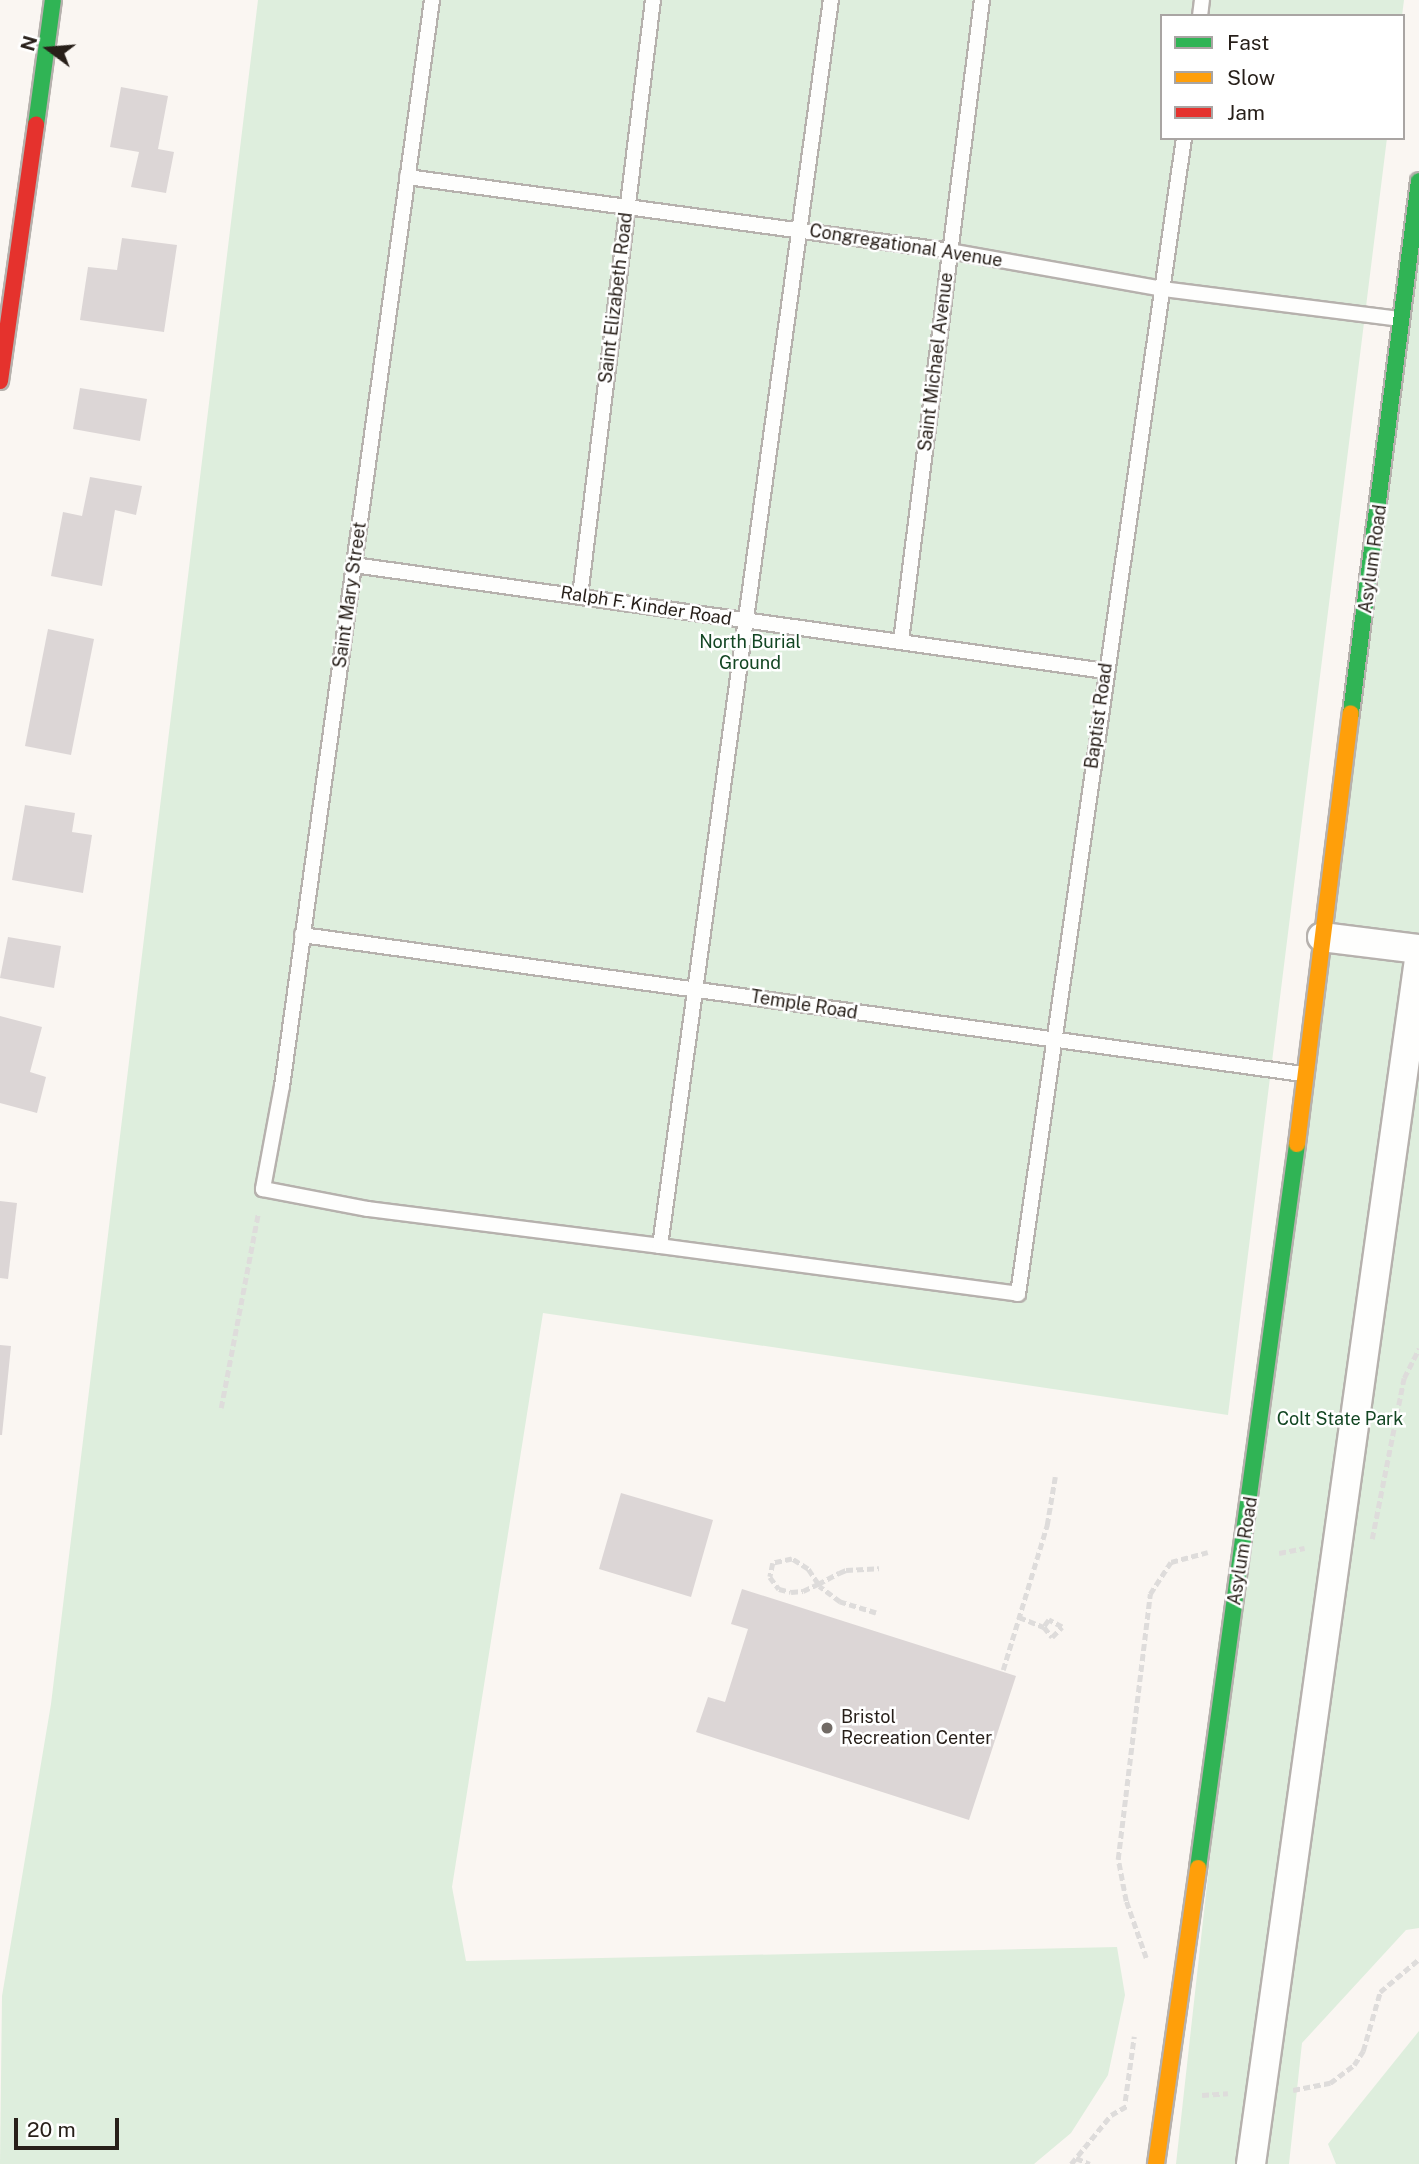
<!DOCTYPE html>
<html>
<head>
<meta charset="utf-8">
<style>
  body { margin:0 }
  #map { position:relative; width:1419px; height:2164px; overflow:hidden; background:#faf6f2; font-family:"Public Sans",sans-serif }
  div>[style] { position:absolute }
  .green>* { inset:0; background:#deeedd }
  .building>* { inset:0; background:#dcd6d6 }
  .path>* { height:4.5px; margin-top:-2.25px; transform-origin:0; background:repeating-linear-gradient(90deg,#dedcdb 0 7px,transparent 0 10.5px) }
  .roads { filter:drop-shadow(2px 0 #b6b1ad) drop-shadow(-2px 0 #b6b1ad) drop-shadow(0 2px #b6b1ad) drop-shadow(0 -2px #b6b1ad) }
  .lane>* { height:14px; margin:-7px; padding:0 7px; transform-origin:7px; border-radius:7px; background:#fefefd }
  .street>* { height:28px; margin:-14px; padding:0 14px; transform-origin:14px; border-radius:14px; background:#fefefd }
  .fast>* { height:16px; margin:-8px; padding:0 8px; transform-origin:8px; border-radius:8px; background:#30b455 }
  .slow>* { height:16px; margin:-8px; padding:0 8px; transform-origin:8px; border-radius:8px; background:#ff9f0a }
  .jam>* { height:16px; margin:-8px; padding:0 8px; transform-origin:8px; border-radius:8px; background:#e5322d }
  .dots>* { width:19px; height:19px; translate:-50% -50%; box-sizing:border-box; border:4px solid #fff; border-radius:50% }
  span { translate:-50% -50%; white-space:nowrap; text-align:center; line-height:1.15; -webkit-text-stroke:5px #fff; paint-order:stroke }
  .street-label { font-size:18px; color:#271f19 }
  .park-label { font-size:18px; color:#134623 }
  .poi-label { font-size:18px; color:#271f19 }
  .left { translate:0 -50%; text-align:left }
  .legend { position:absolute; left:1160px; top:14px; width:245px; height:126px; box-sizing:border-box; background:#fff; border:2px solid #a9a5a3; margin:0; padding:9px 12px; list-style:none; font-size:21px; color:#271f19 }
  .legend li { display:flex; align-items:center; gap:14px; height:35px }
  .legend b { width:35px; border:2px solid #a9a5a3 }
  .north { position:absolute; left:14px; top:14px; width:70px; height:70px; -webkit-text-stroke:5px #fff; paint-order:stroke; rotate:286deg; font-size:19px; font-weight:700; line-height:28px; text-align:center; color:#271f19 }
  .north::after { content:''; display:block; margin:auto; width:24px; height:32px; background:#271f19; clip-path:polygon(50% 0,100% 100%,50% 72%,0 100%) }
  .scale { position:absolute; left:14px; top:2118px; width:105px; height:32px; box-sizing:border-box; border:4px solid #271f19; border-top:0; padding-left:9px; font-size:21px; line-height:24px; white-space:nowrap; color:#271f19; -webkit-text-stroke:5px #fff; paint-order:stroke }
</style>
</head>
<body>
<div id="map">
  <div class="green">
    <i style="clip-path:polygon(258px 0,1404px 0,1402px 16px,1162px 16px,1162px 138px,1387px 138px,1228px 1415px,543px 1313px,452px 1887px,466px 1961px,1117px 1947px,1125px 1995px,1108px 2075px,1071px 2133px,1034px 2164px,0 2164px,2px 1996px,51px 1704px)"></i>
    <i style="clip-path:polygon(1419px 187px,1419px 1928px,1406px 1930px,1302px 2043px,1289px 2164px,1176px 2164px,1252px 1479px)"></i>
    <i style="clip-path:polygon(1419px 2031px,1419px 2164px,1336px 2164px,1328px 2144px)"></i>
  </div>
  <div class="building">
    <i style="clip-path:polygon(121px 87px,168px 96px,158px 149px,174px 152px,166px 193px,131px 187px,139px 152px,110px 147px)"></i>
    <i style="clip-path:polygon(122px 238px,177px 245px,164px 332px,80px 320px,88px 267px,117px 270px)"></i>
    <i style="clip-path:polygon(80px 388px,147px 399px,140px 441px,73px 429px)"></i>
    <i style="clip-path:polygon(90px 477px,142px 486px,136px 515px,115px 510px,102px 586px,51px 576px,63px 512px,82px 516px)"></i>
    <i style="clip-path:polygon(48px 629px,94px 639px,71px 755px,25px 746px)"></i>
    <i style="clip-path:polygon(25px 805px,75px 813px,72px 832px,92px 835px,83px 893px,12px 880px)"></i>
    <i style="clip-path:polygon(8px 937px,61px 946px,54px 988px,0 978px)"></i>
    <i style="clip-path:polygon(0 1016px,42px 1027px,30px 1072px,46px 1077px,37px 1113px,0 1103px)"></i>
    <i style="clip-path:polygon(0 1201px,17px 1203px,8px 1279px,0 1278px)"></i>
    <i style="clip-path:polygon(0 1345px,11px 1346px,2px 1435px,0 1435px)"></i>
    <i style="clip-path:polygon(621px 1493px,713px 1520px,691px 1597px,599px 1569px)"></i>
    <i style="clip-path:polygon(742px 1589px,1016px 1676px,969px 1820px,696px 1732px,708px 1697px,725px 1702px,748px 1629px,731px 1624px)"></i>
  </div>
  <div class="path">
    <i style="left:221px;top:1408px;width:197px;rotate:-79.2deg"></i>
    <i style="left:1372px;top:1539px;width:164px;rotate:-78.8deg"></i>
    <i style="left:1404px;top:1378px;width:33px;rotate:-63deg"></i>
    <i style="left:1279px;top:1553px;width:26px;rotate:-11deg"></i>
    <i style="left:876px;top:1613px;width:38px;rotate:-163deg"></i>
    <i style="left:840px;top:1602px;width:26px;rotate:-143deg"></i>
    <i style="left:819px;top:1586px;width:2px;rotate:-117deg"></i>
    <i style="left:818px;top:1584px;width:18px;rotate:-124deg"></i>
    <i style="left:808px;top:1569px;width:19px;rotate:-148deg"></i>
    <i style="left:792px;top:1559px;width:19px;rotate:168deg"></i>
    <i style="left:773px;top:1563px;width:14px;rotate:102deg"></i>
    <i style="left:770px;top:1577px;width:15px;rotate:53deg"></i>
    <i style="left:779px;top:1589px;width:12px;rotate:14deg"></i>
    <i style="left:791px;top:1592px;width:12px;rotate:-5deg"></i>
    <i style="left:803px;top:1591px;width:17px;rotate:-25deg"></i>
    <i style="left:818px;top:1584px;width:24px;rotate:-28deg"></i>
    <i style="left:839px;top:1573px;width:8px;rotate:-23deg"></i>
    <i style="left:846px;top:1570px;width:33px;rotate:-3deg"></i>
    <i style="left:1019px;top:1617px;width:27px;rotate:22deg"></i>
    <i style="left:1044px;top:1627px;width:13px;rotate:51deg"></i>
    <i style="left:1052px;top:1637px;width:14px;rotate:-45deg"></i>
    <i style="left:1062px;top:1627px;width:15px;rotate:-152deg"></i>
    <i style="left:1049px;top:1620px;width:9px;rotate:126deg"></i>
    <i style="left:1003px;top:1670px;width:152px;rotate:-73.1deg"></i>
    <i style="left:1047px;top:1525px;width:49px;rotate:-80.5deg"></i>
    <i style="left:1146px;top:1958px;width:60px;rotate:-109.3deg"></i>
    <i style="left:1126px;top:1901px;width:43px;rotate:-100.8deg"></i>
    <i style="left:1118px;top:1859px;width:267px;rotate:-83.1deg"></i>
    <i style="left:1150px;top:1594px;width:38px;rotate:-57deg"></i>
    <i style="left:1171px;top:1562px;width:38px;rotate:-15deg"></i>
    <i style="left:1293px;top:2090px;width:38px;rotate:-11deg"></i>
    <i style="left:1330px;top:2083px;width:30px;rotate:-37deg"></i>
    <i style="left:1354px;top:2065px;width:17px;rotate:-57deg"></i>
    <i style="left:1363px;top:2051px;width:61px;rotate:-73.9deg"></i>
    <i style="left:1380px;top:1992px;width:51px;rotate:-40.2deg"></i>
    <i style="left:1202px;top:2095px;width:26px;rotate:-4deg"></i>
    <i style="left:1125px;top:2101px;width:65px;rotate:-82deg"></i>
    <i style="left:1076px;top:2158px;width:15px;rotate:23deg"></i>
    <i style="left:1071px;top:2164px;width:63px;rotate:-50.8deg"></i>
    <i style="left:1111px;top:2115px;width:20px;rotate:-30deg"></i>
  </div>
  <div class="roads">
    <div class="lane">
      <i style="left:432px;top:0;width:1096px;rotate:97.86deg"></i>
      <i style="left:282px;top:1086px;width:105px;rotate:100.5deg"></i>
      <i style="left:263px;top:1189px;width:107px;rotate:10.8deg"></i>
      <i style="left:368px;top:1209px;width:294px;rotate:7.2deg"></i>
      <i style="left:660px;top:1246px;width:1258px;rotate:-82.19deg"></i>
      <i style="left:1200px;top:16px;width:16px;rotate:-83deg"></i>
      <i style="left:407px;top:177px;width:548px;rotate:7.76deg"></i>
      <i style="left:950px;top:251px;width:216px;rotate:10.1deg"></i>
      <i style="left:1163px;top:289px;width:239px;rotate:7.2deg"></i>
      <i style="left:354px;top:565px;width:758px;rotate:8.03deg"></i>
      <i style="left:580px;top:596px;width:600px;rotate:-83.02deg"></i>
      <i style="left:901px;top:641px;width:646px;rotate:-82.8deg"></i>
      <i style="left:302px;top:935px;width:1011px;rotate:7.91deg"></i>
      <i style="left:660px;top:1246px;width:361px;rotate:7.6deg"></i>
      <i style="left:1018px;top:1294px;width:1168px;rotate:-81.83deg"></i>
    </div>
    <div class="street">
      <i style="left:1322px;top:937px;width:98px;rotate:7.1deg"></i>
      <i style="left:1251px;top:2164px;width:1216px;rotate:-82.06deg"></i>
    </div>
    <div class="fast">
      <i style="left:36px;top:125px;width:126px;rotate:-82.3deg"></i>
      <i style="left:1351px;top:713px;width:536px;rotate:-82.72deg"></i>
      <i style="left:1198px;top:1868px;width:731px;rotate:-82.21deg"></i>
    </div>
    <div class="slow">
      <i style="left:1297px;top:1144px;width:434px;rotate:-82.9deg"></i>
      <i style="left:1156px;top:2164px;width:299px;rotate:-81.9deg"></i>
    </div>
    <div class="jam">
      <i style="left:0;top:381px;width:259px;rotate:-82deg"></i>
    </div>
  </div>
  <div class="dots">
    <i style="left:827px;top:1728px;background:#716a65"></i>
  </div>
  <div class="street-label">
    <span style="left:906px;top:246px;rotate:9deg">Congregational Avenue</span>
    <span style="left:616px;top:298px;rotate:-83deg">Saint Elizabeth Road</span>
    <span style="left:936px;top:362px;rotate:-83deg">Saint Michael Avenue</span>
    <span style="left:1373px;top:559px;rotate:-82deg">Asylum Road</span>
    <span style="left:350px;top:595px;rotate:-82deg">Saint Mary Street</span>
    <span style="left:646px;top:606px;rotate:9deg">Ralph F. Kinder Road</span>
    <span style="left:1099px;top:716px;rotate:-82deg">Baptist Road</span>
    <span style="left:804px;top:1005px;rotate:9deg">Temple Road</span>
    <span style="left:1243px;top:1551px;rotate:-81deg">Asylum Road</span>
  </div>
  <div class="park-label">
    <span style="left:750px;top:653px">North Burial<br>Ground</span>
    <span style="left:1340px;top:1419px">Colt State Park</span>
  </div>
  <div class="poi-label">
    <span class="left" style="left:841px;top:1728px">Bristol<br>Recreation Center</span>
  </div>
  <ul class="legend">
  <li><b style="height:9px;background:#30b455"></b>Fast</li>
  <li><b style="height:9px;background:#ff9f0a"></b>Slow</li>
  <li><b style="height:9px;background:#e5322d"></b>Jam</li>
  </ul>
  <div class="north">N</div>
  <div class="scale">20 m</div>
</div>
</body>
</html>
